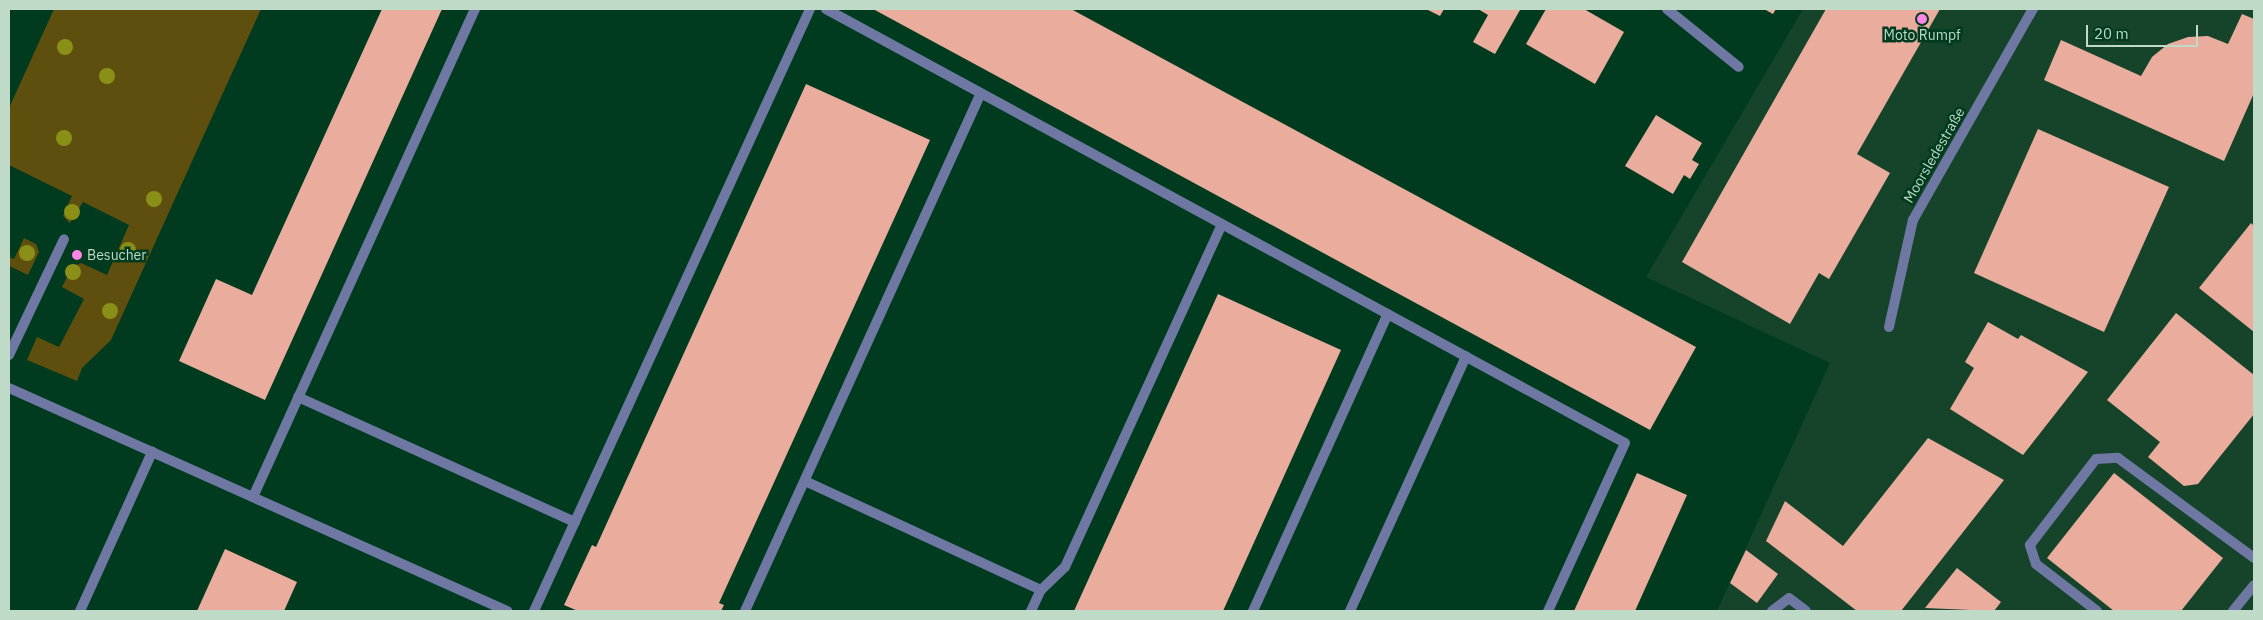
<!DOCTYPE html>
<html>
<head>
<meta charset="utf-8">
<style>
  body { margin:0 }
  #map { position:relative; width:2263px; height:620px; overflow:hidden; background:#003b1f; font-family:"IBM Plex Sans",sans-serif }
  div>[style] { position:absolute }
  .built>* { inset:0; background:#15442a }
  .green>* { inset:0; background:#5e4f0f }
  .building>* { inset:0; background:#eaad9d }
  .lane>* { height:10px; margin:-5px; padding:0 5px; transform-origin:5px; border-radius:5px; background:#6f78a3 }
  .street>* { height:10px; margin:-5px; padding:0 5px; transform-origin:5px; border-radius:5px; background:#6f78a3 }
  .trees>* { width:16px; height:16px; margin:-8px; border-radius:50%; background:#8a8f18 }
  .dots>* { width:14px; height:14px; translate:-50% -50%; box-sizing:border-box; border:2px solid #003b1f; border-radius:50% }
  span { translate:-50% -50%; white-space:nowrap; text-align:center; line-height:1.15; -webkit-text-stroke:5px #003b1f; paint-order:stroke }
  .poi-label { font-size:14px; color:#bfdac7 }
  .left { translate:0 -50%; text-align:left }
  .street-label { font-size:14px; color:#bfdac7 }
  .frame { position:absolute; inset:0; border:10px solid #bfdac7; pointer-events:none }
  .scale { position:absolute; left:2086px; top:25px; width:112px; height:22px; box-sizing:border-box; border:2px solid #bfdac7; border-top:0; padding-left:6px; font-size:15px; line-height:18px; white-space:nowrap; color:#bfdac7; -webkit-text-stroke:4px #003b1f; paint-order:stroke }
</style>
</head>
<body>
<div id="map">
  <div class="built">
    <i style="clip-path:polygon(1803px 9px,2254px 9px,2254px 611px,1717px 611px,1830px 363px,1646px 277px)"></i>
  </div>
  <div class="green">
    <i style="clip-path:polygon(54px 9px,261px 9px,111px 340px,82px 368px,77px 381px,27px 360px,37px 337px,59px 347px,84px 299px,62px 287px,72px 267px,81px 263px,107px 275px,129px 225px,83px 202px,70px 223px,63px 216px,72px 196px,9px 165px,9px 108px)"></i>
    <i style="clip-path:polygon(24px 238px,36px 244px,39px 252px,28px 275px,9px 266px,9px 257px,14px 259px)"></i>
  </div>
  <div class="building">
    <i style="clip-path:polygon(382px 9px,442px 9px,265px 400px,179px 361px,216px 279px,252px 295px)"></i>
    <i style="clip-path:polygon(873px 9px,1071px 9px,1696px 347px,1650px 430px)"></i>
    <i style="clip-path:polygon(1426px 9px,1444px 9px,1440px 16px)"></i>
    <i style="clip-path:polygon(1478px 9px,1520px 10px,1495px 54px,1473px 42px,1488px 15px)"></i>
    <i style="clip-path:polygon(1546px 9px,1584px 9px,1624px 32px,1595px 84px,1526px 44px)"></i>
    <i style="clip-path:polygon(1764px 9px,1776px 9px,1773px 14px)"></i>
    <i style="clip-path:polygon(1826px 9px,1940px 9px,1857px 154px,1890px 173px,1829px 279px,1819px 273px,1790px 324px,1682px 262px)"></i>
    <i style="clip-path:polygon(2242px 14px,2254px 19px,2254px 93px,2224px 161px,2044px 80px,2061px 40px,2141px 76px,2152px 57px,2168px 44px,2188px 37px,2208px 36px,2228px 44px)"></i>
    <i style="clip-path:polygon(806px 84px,930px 140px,719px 603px,724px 605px,721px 611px,578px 611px,564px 605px,592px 545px,596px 547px)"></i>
    <i style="clip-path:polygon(1656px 115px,1702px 143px,1692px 160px,1699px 164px,1690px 179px,1684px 175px,1673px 194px,1625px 166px)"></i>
    <i style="clip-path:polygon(2038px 129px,2169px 187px,2104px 332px,1974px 273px)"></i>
    <i style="clip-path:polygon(2251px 223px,2254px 226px,2254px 332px,2199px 288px)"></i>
    <i style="clip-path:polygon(1218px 294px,1341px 350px,1223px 611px,1074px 611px)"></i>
    <i style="clip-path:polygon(2176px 313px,2254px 375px,2254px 414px,2198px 484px,2184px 486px,2148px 457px,2160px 442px,2107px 400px)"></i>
    <i style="clip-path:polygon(1988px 322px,2018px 339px,2021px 335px,2088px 372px,2023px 455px,1950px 409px,1974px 368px,1965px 362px)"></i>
    <i style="clip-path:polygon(1928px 438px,2004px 480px,1901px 611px,1857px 611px,1766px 541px,1785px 501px,1843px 546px)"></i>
    <i style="clip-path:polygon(1637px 473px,1687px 495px,1635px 611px,1574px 611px)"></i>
    <i style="clip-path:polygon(2114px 473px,2223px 558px,2181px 611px,2114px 611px,2047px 558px)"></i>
    <i style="clip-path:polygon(225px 549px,297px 582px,284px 611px,197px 611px)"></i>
    <i style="clip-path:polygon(1746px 550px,1778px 574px,1757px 603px,1730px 583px)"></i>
    <i style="clip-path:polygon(1957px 568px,2001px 602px,1994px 611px,1925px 608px)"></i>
  </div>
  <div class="lane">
    <i style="left:826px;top:9px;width:909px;rotate:28.51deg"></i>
    <i style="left:1625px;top:443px;width:185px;rotate:114.6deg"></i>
    <i style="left:9px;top:355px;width:128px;rotate:-64.6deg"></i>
    <i style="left:9px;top:388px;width:546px;rotate:24.12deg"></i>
    <i style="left:298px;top:397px;width:304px;rotate:24.3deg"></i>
    <i style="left:805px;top:481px;width:260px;rotate:24.8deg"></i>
    <i style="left:253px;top:497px;width:536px;rotate:-65.54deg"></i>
    <i style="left:80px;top:611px;width:175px;rotate:-65.6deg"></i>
    <i style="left:534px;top:611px;width:662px;rotate:-65.37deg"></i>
    <i style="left:745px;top:611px;width:569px;rotate:-65.51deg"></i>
    <i style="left:1031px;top:611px;width:23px;rotate:-65deg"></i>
    <i style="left:1041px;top:590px;width:33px;rotate:-44deg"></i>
    <i style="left:1065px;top:567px;width:377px;rotate:-65.4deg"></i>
    <i style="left:1253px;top:611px;width:326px;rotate:-65.6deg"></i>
    <i style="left:1350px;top:611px;width:280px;rotate:-65.5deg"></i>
    <i style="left:1772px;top:611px;width:21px;rotate:-37deg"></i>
    <i style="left:1789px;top:598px;width:21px;rotate:37deg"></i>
    <i style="left:2097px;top:611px;width:77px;rotate:-142.4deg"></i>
    <i style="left:2036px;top:564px;width:20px;rotate:-108deg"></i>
    <i style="left:2030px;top:545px;width:108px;rotate:-52.5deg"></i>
    <i style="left:2096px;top:459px;width:22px;rotate:-3deg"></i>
    <i style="left:2118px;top:458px;width:169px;rotate:36.3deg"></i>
  </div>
  <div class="street">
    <i style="left:1667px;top:9px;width:92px;rotate:38.9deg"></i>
    <i style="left:1889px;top:327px;width:110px;rotate:-77.4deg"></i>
    <i style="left:1913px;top:220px;width:243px;rotate:-60.4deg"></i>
    <i style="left:2233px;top:611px;width:33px;rotate:-51deg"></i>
  </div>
  <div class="trees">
    <i style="left:65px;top:47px"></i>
    <i style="left:107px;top:76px"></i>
    <i style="left:64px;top:138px"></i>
    <i style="left:154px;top:199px"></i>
    <i style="left:72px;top:212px"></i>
    <i style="left:128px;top:250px"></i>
    <i style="left:27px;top:253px"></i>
    <i style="left:73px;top:272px"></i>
    <i style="left:110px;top:311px"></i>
  </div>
  <div class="dots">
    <i style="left:1922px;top:19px;background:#fc86e4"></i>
    <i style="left:77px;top:255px;background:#fc86e4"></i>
  </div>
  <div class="poi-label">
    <span style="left:1922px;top:35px">Moto Rumpf</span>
    <span class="left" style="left:87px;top:255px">Besucher</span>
  </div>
  <div class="street-label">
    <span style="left:1934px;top:155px;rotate:-60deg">Moorsledestraße</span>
  </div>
  <div class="frame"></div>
  <div class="scale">20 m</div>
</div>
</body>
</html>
